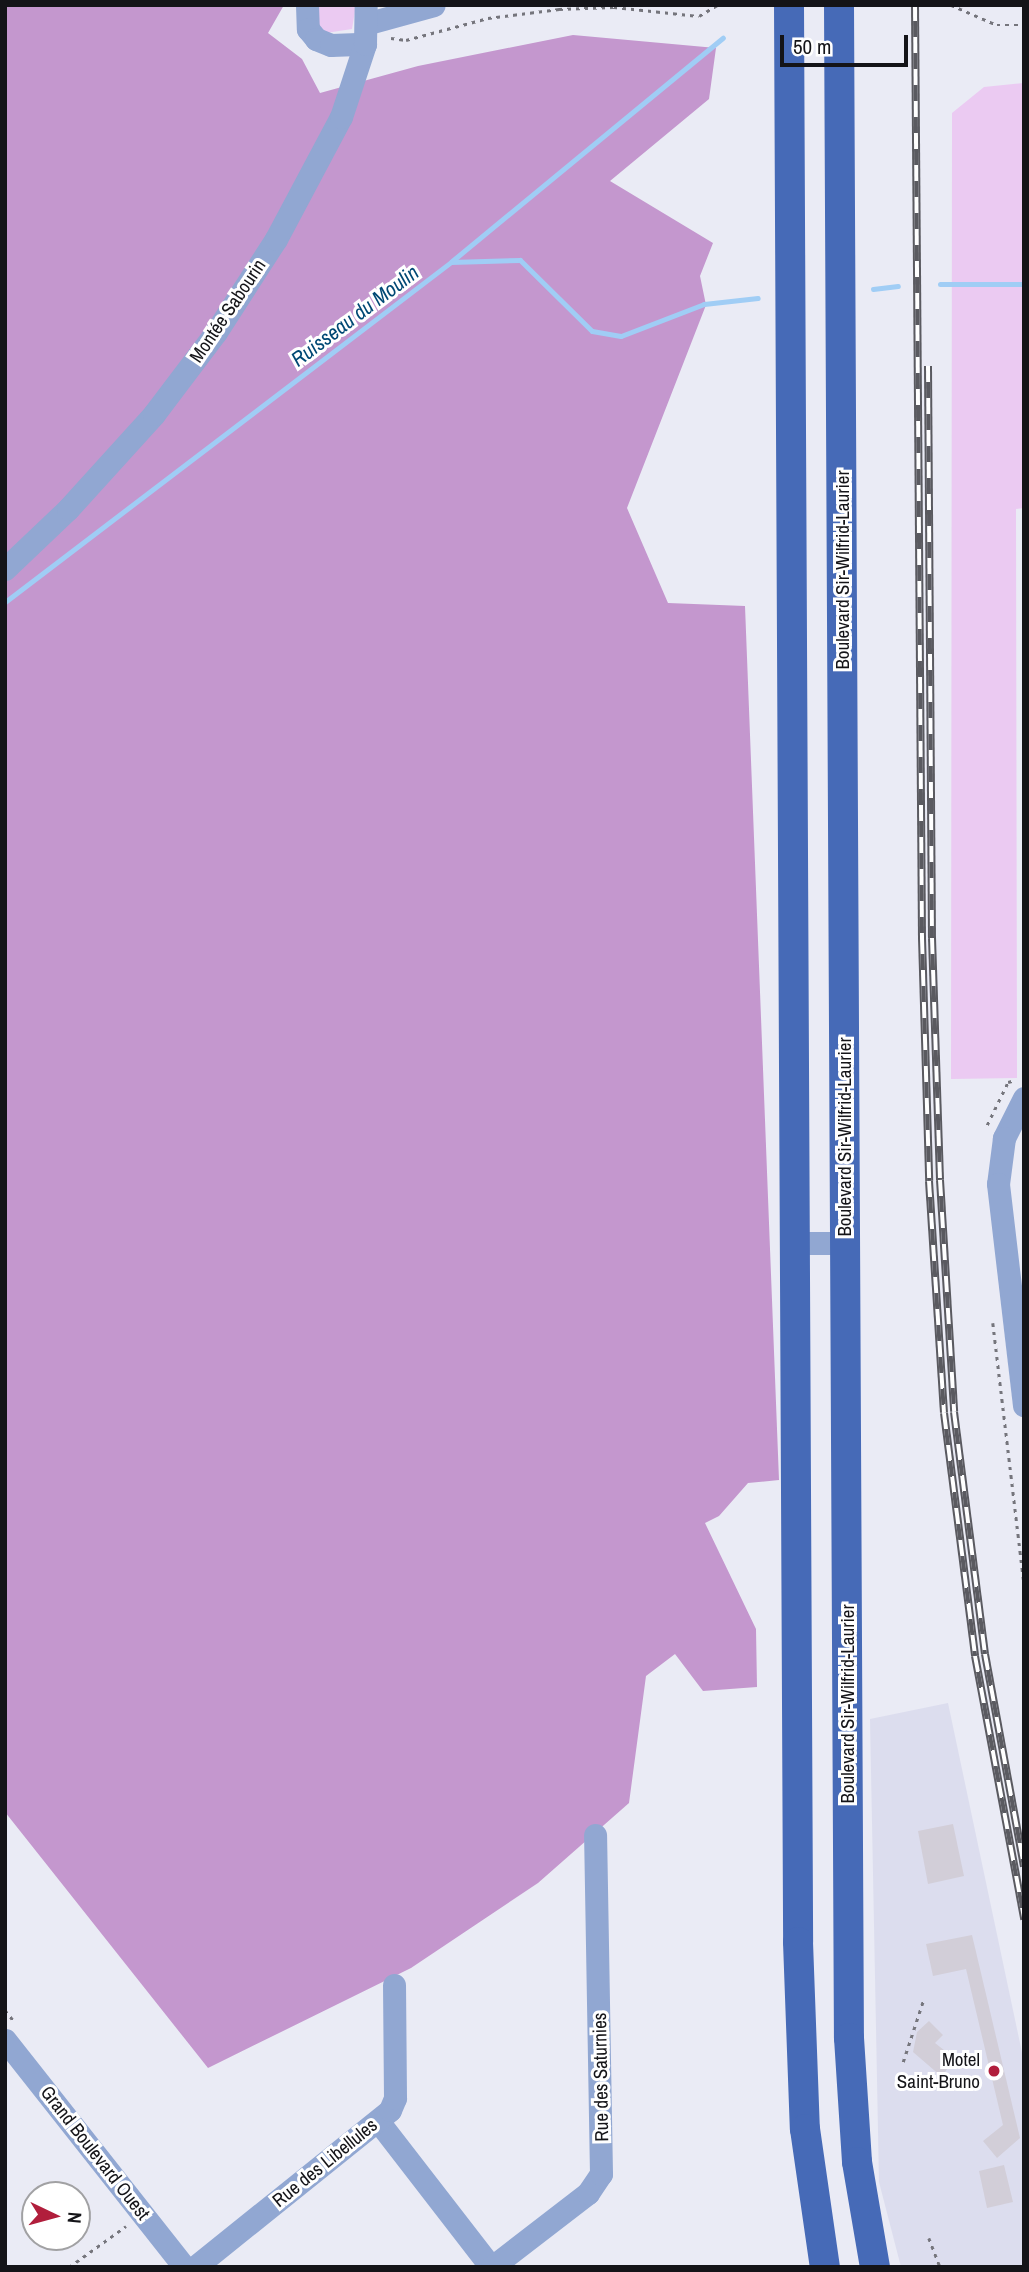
<!DOCTYPE html>
<html>
<head>
<meta charset="utf-8">
<style>
  body { margin:0 }
  #map { position:relative; width:1029px; height:2272px; overflow:hidden; background:#eaebf5; font-family:"Archivo Narrow",sans-serif }
  div>[style] { position:absolute }
  .built>* { inset:0; background:#dcddee }
  .green>* { inset:0; background:#ebcaf2 }
  .forest>* { inset:0; background:#c497ce }
  .stream>* { height:5px; margin:-2.5px; padding:0 2.5px; transform-origin:2.5px; border-radius:2.5px; background:#a0cdf5 }
  .building>* { inset:0; background:#d2ced8 }
  .path>* { height:2.5px; margin-top:-1.25px; transform-origin:0; background:repeating-linear-gradient(90deg,#75757c 0 3.5px,transparent 0 8.5px) }
  .minor>* { height:23px; margin:-11.5px; padding:0 11.5px; transform-origin:11.5px; border-radius:11.5px; background:#91a7d2 }
  .major>* { height:30px; margin:-15px; padding:0 15px; transform-origin:15px; border-radius:15px; background:#466ab7 }
  .rail>* { height:8px; margin-top:-4px; transform-origin:0; background:repeating-linear-gradient(90deg,#fff 0 16px,#5a5a60 0 32px); box-sizing:border-box; border-block:2px solid #5a5a60 }
  .dots>* { width:19px; height:19px; translate:-50% -50%; box-sizing:border-box; border:4px solid #fff; border-radius:50% }
  span { translate:-50% -50%; white-space:nowrap; text-align:center; line-height:1.15; -webkit-text-stroke:6px #fff; paint-order:stroke }
  .street-label { font-size:19px; color:#141418 }
  .poi-label { font-size:19px; color:#141418 }
  .right { translate:-100% -50%; text-align:right }
  .water-label { font-size:21px; color:#004874; font-style:italic }
  .frame { position:absolute; inset:0; border:7px solid #141418; pointer-events:none }
  .north { position:absolute; left:21px; top:2181px; width:70px; height:70px; box-sizing:border-box; background:#fff; border:2px solid #a1a1a3; border-radius:50%; rotate:95deg; font-size:19px; font-weight:700; line-height:28px; text-align:center; color:#141418 }
  .north::after { content:''; display:block; margin:auto; width:24px; height:32px; background:#b11e3c; clip-path:polygon(50% 0,100% 100%,50% 72%,0 100%) }
  .scale { position:absolute; left:780px; top:35px; width:128px; height:32px; box-sizing:border-box; border:4px solid #141418; border-top:0; padding-left:9px; font-size:21px; line-height:24px; white-space:nowrap; color:#141418; -webkit-text-stroke:5px #fff; paint-order:stroke }
</style>
</head>
<body>
<div id="map">
  <div class="built">
    <i style="clip-path:polygon(948px 1703px,1024px 2062px,1024px 2266px,1018px 2267px,901px 2267px,879px 2182px,870px 1719px)"></i>
  </div>
  <div class="green">
    <i style="clip-path:polygon(318px 5px,356px 5px,352px 29px,326px 33px,319px 27px)"></i>
    <i style="clip-path:polygon(1024px 83px,1024px 508px,1016px 509px,1017px 1078px,951px 1079px,952px 113px,984px 87px)"></i>
  </div>
  <div class="forest">
    <i style="clip-path:polygon(5px 5px,284px 5px,268px 33px,302px 59px,320px 93px,418px 66px,573px 35px,716px 48px,709px 99px,610px 181px,713px 243px,700px 276px,706px 305px,627px 508px,668px 603px,745px 606px,779px 1480px,748px 1483px,719px 1516px,705px 1523px,756px 1629px,757px 1687px,703px 1691px,675px 1654px,646px 1676px,629px 1803px,538px 1883px,411px 1968px,208px 2068px,5px 1812px)"></i>
  </div>
  <div class="stream">
    <i style="left:452px;top:261px;width:351px;rotate:-39.5deg"></i>
    <i style="left:940px;top:284px;width:84px"></i>
    <i style="left:873px;top:289px;width:25px;rotate:-7deg"></i>
    <i style="left:5px;top:602px;width:561px;rotate:-37.32deg"></i>
    <i style="left:451px;top:262px;width:69px;rotate:-1.7deg"></i>
    <i style="left:520px;top:260px;width:101px;rotate:44.6deg"></i>
    <i style="left:592px;top:331px;width:29px;rotate:10deg"></i>
    <i style="left:621px;top:336px;width:89px;rotate:-21.1deg"></i>
    <i style="left:704px;top:304px;width:54px;rotate:-6.3deg"></i>
  </div>
  <div class="building">
    <i style="clip-path:polygon(953px 1824px,964px 1876px,928px 1884px,918px 1831px)"></i>
    <i style="clip-path:polygon(972px 1935px,1020px 2138px,997px 2158px,983px 2141px,1003px 2125px,966px 1969px,933px 1976px,926px 1944px)"></i>
    <i style="clip-path:polygon(929px 2021px,943px 2035px,935px 2043px,954px 2058px,942px 2077px,913px 2052px,917px 2032px)"></i>
    <i style="clip-path:polygon(1004px 2165px,1013px 2202px,987px 2208px,979px 2171px)"></i>
  </div>
  <div class="path">
    <i style="left:951px;top:5px;width:50px;rotate:23.5deg"></i>
    <i style="left:997px;top:25px;width:27px"></i>
    <i style="left:391px;top:38px;width:15px;rotate:8deg"></i>
    <i style="left:406px;top:40px;width:85px;rotate:-15deg"></i>
    <i style="left:488px;top:18px;width:72px;rotate:-7.2deg"></i>
    <i style="left:559px;top:9px;width:55px;rotate:-2.1deg"></i>
    <i style="left:614px;top:7px;width:85px;rotate:6deg"></i>
    <i style="left:699px;top:16px;width:21px;rotate:-31deg"></i>
    <i style="left:987px;top:1125px;width:48px;rotate:-64deg"></i>
    <i style="left:1008px;top:1082px;width:8px;rotate:-14deg"></i>
    <i style="left:993px;top:1323px;width:263px;rotate:83.2deg"></i>
    <i style="left:5px;top:2010px;width:14px;rotate:51deg"></i>
    <i style="left:903px;top:2062px;width:64px;rotate:-71.8deg"></i>
    <i style="left:929px;top:2238px;width:31px;rotate:69deg"></i>
    <i style="left:69px;top:2267px;width:70px;rotate:-35.7deg"></i>
  </div>
  <div class="minor">
    <i style="left:307px;top:5px;width:24px;rotate:88deg"></i>
    <i style="left:308px;top:29px;width:13px;rotate:51deg"></i>
    <i style="left:316px;top:39px;width:16px;rotate:22deg"></i>
    <i style="left:331px;top:45px;width:34px;rotate:-2deg"></i>
    <i style="left:369px;top:23px;width:67px;rotate:-15.5deg"></i>
    <i style="left:5px;top:569px;width:87px;rotate:-43.6deg"></i>
    <i style="left:68px;top:509px;width:128px;rotate:-47.8deg"></i>
    <i style="left:154px;top:414px;width:103px;rotate:-52.9deg"></i>
    <i style="left:216px;top:332px;width:111px;rotate:-57.2deg"></i>
    <i style="left:276px;top:239px;width:138px;rotate:-62deg"></i>
    <i style="left:341px;top:117px;width:77px;rotate:-71.8deg"></i>
    <i style="left:365px;top:44px;width:39px;rotate:-89deg"></i>
    <i style="left:1024px;top:1098px;width:45px;rotate:116.6deg"></i>
    <i style="left:1004px;top:1138px;width:46px;rotate:97.4deg"></i>
    <i style="left:998px;top:1184px;width:223px;rotate:83.3deg"></i>
    <i style="left:794px;top:1243px;width:52px"></i>
    <i style="left:5px;top:2040px;width:289px;rotate:51.7deg"></i>
    <i style="left:378px;top:2121px;width:185px;rotate:52.3deg"></i>
    <i style="left:195px;top:2267px;width:250px;rotate:-38.8deg"></i>
    <i style="left:390px;top:2110px;width:13px;rotate:-67deg"></i>
    <i style="left:395px;top:2098px;width:113px;rotate:-90.5deg"></i>
    <i style="left:492px;top:2267px;width:121px;rotate:-37.6deg"></i>
    <i style="left:588px;top:2193px;width:23px;rotate:-56deg"></i>
    <i style="left:601px;top:2174px;width:339px;rotate:-91deg"></i>
  </div>
  <div class="major">
    <i style="left:789px;top:5px;width:1937px;rotate:89.73deg"></i>
    <i style="left:798px;top:1942px;width:187px;rotate:87.9deg"></i>
    <i style="left:805px;top:2129px;width:139px;rotate:81.8deg"></i>
    <i style="left:839px;top:5px;width:2033px;rotate:89.72deg"></i>
    <i style="left:849px;top:2038px;width:124px;rotate:86.3deg"></i>
    <i style="left:857px;top:2162px;width:107px;rotate:80.3deg"></i>
  </div>
  <div class="rail">
    <i style="left:915px;top:5px;width:933px;rotate:89.57deg"></i>
    <i style="left:922px;top:938px;width:243px;rotate:88.3deg"></i>
    <i style="left:929px;top:1181px;width:232px;rotate:86.3deg"></i>
    <i style="left:944px;top:1413px;width:245px;rotate:82.7deg"></i>
    <i style="left:975px;top:1656px;width:268px;rotate:79.4deg"></i>
    <i style="left:928px;top:366px;width:572px;rotate:89.6deg"></i>
    <i style="left:932px;top:938px;width:242px;rotate:88.1deg"></i>
    <i style="left:940px;top:1180px;width:232px;rotate:86.5deg"></i>
    <i style="left:954px;top:1412px;width:244px;rotate:82.7deg"></i>
    <i style="left:985px;top:1654px;width:216px;rotate:79.6deg"></i>
  </div>
  <div class="dots">
    <i style="left:994px;top:2071px;background:#b11e3c"></i>
  </div>
  <div class="street-label">
    <span style="left:228px;top:311px;rotate:-56deg">Montée Sabourin</span>
    <span style="left:843px;top:570px;rotate:-90deg">Boulevard Sir-Wilfrid-Laurier</span>
    <span style="left:845px;top:1137px;rotate:-90deg">Boulevard Sir-Wilfrid-Laurier</span>
    <span style="left:848px;top:1704px;rotate:-90deg">Boulevard Sir-Wilfrid-Laurier</span>
    <span style="left:601px;top:2077px;rotate:-91deg">Rue des Saturnies</span>
    <span style="left:95px;top:2153px;rotate:52deg">Grand Boulevard Ouest</span>
    <span style="left:325px;top:2163px;rotate:-39deg">Rue des Libellules</span>
  </div>
  <div class="poi-label">
    <span class="right" style="left:980px;top:2071px">Motel<br>Saint-Bruno</span>
  </div>
  <div class="water-label">
    <span style="left:355px;top:316px;rotate:-37deg">Ruisseau du Moulin</span>
  </div>
  <div class="frame"></div>
  <div class="north">N</div>
  <div class="scale">50 m</div>
</div>
</body>
</html>
